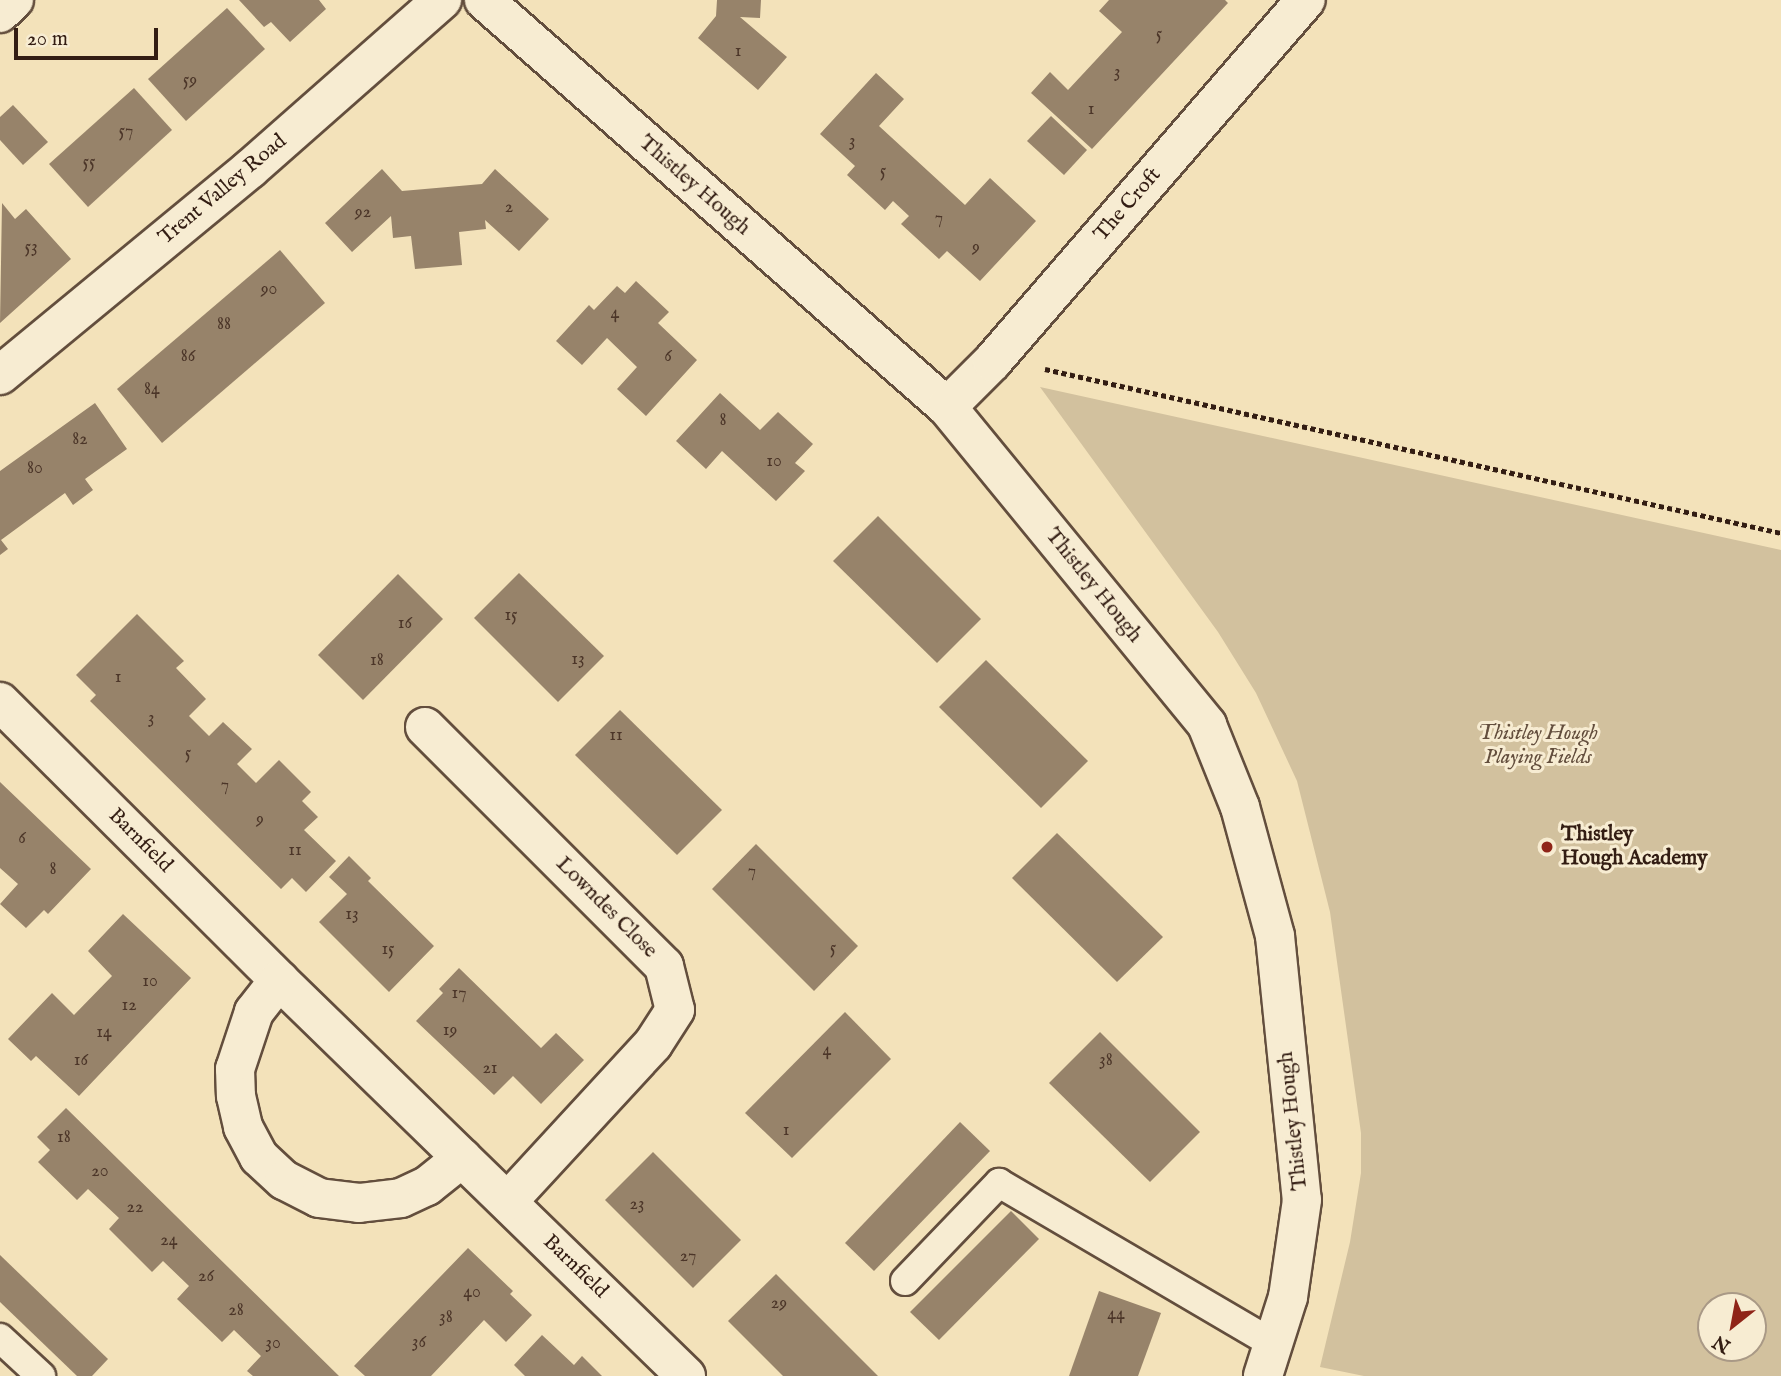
<!DOCTYPE html>
<html>
<head>
<meta charset="utf-8">
<style>
  body { margin:0 }
  #map { position:relative; width:1781px; height:1376px; overflow:hidden; background:#f3e2ba; font-family:"IM FELL English",serif }
  div>[style] { position:absolute }
  .green>* { inset:0; background:#d2c19e }
  .building>* { inset:0; background:#97836a }
  .path>* { height:4.5px; margin-top:-2.25px; transform-origin:0; background:repeating-linear-gradient(90deg,#331d13 0 5px,transparent 0 8.5px) }
  .roads { filter:drop-shadow(2px 0 #634e3d) drop-shadow(-2px 0 #634e3d) drop-shadow(0 2px #634e3d) drop-shadow(0 -2px #634e3d) }
  .service>* { height:28px; margin:-14px; padding:0 14px; transform-origin:14px; border-radius:14px; background:#f7ecd2 }
  .minor>* { height:38px; margin:-19px; padding:0 19px; transform-origin:19px; border-radius:19px; background:#f7ecd2 }
  .tertiary>* { height:38px; margin:-19px; padding:0 19px; transform-origin:19px; border-radius:19px; background:#f7ecd2 }
  .dots>* { width:19px; height:19px; translate:-50% -50%; box-sizing:border-box; border:4px solid #f7ecd2; border-radius:50% }
  span { translate:-50% -50%; white-space:nowrap; text-align:center; line-height:1.15; -webkit-text-stroke:6px #f7ecd2; paint-order:stroke }
  .number-label { font-size:18px; color:#4c3629 }
  .number-label span { -webkit-text-stroke-width:0 }
  .street-label { font-size:21px; color:#331d13 }
  .park-label { font-size:21px; color:#634e3d; font-style:italic }
  .poi-label { font-size:21px; color:#331d13; font-weight:700 }
  .left { translate:0 -50%; text-align:left }
  .north { position:absolute; left:1697px; top:1292px; width:70px; height:70px; box-sizing:border-box; background:#f7ecd2; border:2px solid #a99986; border-radius:50%; rotate:211deg; font-size:19px; font-weight:700; line-height:28px; text-align:center; color:#331d13 }
  .north::after { content:''; display:block; margin:auto; width:24px; height:32px; background:#8f2418; clip-path:polygon(50% 0,100% 100%,50% 72%,0 100%) }
  .scale { position:absolute; left:14px; top:28px; width:144px; height:32px; box-sizing:border-box; border:4px solid #331d13; border-top:0; padding-left:9px; font-size:21px; line-height:24px; white-space:nowrap; color:#331d13; -webkit-text-stroke:5px #f7ecd2; paint-order:stroke }
</style>
</head>
<body>
<div id="map">
  <div class="green">
    <i style="clip-path:polygon(evenodd,1040px 387px,1781px 550px,1781px 1376px,1364px 1376px,1320px 1367px,1350px 1242px,1361px 1173px,1361px 1133px,1330px 912px,1297px 781px,1256px 693px,1218px 632px,1040px 387px,1711px 1306px,1753px 1306px,1753px 1348px,1711px 1348px,1711px 1306px)"></i>
  </div>
  <div class="building">
    <i style="clip-path:polygon(239px 0,319px 0,326px 9px,290px 42px,271px 22px,264px 27px)"></i>
    <i style="clip-path:polygon(717px 0,761px 0,760px 18px,740px 17px,787px 57px,758px 90px,698px 38px,716px 16px)"></i>
    <i style="clip-path:polygon(1109px 0,1225px 0,1228px 3px,1092px 149px,1031px 93px,1050px 72px,1068px 90px,1122px 32px,1099px 11px)"></i>
    <i style="clip-path:polygon(227px 8px,265px 49px,186px 121px,148px 79px)"></i>
    <i style="clip-path:polygon(876px 73px,904px 99px,879px 126px,965px 205px,990px 178px,1036px 221px,980px 281px,947px 251px,939px 259px,901px 224px,909px 216px,893px 201px,885px 210px,847px 175px,855px 166px,820px 134px)"></i>
    <i style="clip-path:polygon(134px 88px,172px 130px,88px 207px,49px 164px)"></i>
    <i style="clip-path:polygon(13px 105px,48px 142px,23px 165px,0 140px,0 117px)"></i>
    <i style="clip-path:polygon(1051px 116px,1087px 150px,1064px 175px,1027px 141px)"></i>
    <i style="clip-path:polygon(382px 169px,402px 191px,482px 184px,495px 169px,549px 219px,519px 251px,485px 220px,486px 229px,459px 232px,462px 265px,415px 269px,411px 236px,393px 238px,391px 216px,352px 252px,325px 223px)"></i>
    <i style="clip-path:polygon(2px 203px,15px 219px,26px 209px,71px 259px,0 323px)"></i>
    <i style="clip-path:polygon(280px 250px,325px 303px,162px 443px,117px 389px)"></i>
    <i style="clip-path:polygon(636px 281px,669px 312px,658px 323px,697px 360px,646px 416px,617px 389px,637px 367px,607px 338px,582px 365px,556px 341px,589px 305px,594px 310px,617px 286px,625px 293px)"></i>
    <i style="clip-path:polygon(720px 393px,760px 430px,778px 412px,813px 444px,795px 463px,805px 471px,776px 501px,722px 451px,706px 469px,676px 441px)"></i>
    <i style="clip-path:polygon(95px 403px,127px 449px,85px 479px,93px 490px,73px 505px,65px 493px,1px 540px,8px 549px,0 555px,0 471px)"></i>
    <i style="clip-path:polygon(878px 516px,981px 619px,937px 663px,833px 561px)"></i>
    <i style="clip-path:polygon(519px 573px,604px 656px,558px 702px,474px 618px)"></i>
    <i style="clip-path:polygon(398px 574px,443px 619px,363px 700px,318px 655px)"></i>
    <i style="clip-path:polygon(137px 614px,184px 661px,176px 668px,206px 699px,189px 716px,209px 736px,223px 722px,252px 749px,237px 764px,256px 783px,279px 760px,311px 792px,302px 801px,318px 817px,304px 830px,336px 861px,306px 892px,292px 878px,281px 889px,90px 701px,96px 695px,76px 675px)"></i>
    <i style="clip-path:polygon(986px 660px,1088px 761px,1041px 808px,939px 707px)"></i>
    <i style="clip-path:polygon(620px 710px,722px 810px,677px 855px,575px 755px)"></i>
    <i style="clip-path:polygon(0 782px,91px 869px,48px 914px,44px 910px,26px 928px,0 904px,18px 884px,0 868px)"></i>
    <i style="clip-path:polygon(1057px 833px,1163px 937px,1117px 982px,1012px 878px)"></i>
    <i style="clip-path:polygon(756px 844px,858px 946px,814px 991px,712px 889px)"></i>
    <i style="clip-path:polygon(349px 856px,371px 878px,368px 881px,434px 946px,389px 992px,319px 922px,347px 894px,329px 877px)"></i>
    <i style="clip-path:polygon(123px 914px,191px 978px,79px 1096px,36px 1056px,31px 1061px,8px 1039px,52px 993px,74px 1015px,112px 976px,88px 951px)"></i>
    <i style="clip-path:polygon(459px 968px,541px 1048px,556px 1033px,584px 1060px,541px 1104px,513px 1076px,494px 1095px,416px 1021px,443px 993px,439px 989px)"></i>
    <i style="clip-path:polygon(845px 1012px,891px 1059px,792px 1158px,745px 1113px)"></i>
    <i style="clip-path:polygon(1100px 1032px,1200px 1132px,1150px 1182px,1049px 1083px)"></i>
    <i style="clip-path:polygon(66px 1108px,339px 1376px,253px 1376px,247px 1371px,261px 1356px,234px 1330px,222px 1342px,177px 1299px,189px 1286px,163px 1261px,152px 1272px,109px 1229px,119px 1218px,88px 1189px,77px 1200px,38px 1162px,50px 1150px,37px 1137px)"></i>
    <i style="clip-path:polygon(960px 1122px,990px 1151px,874px 1271px,845px 1243px)"></i>
    <i style="clip-path:polygon(653px 1152px,741px 1240px,693px 1288px,605px 1200px)"></i>
    <i style="clip-path:polygon(1011px 1211px,1039px 1239px,939px 1340px,910px 1312px)"></i>
    <i style="clip-path:polygon(468px 1248px,513px 1291px,510px 1294px,532px 1315px,506px 1342px,484px 1320px,431px 1376px,365px 1376px,354px 1366px)"></i>
    <i style="clip-path:polygon(0 1255px,108px 1359px,92px 1376px,77px 1376px,0 1302px)"></i>
    <i style="clip-path:polygon(776px 1274px,878px 1376px,783px 1376px,728px 1321px)"></i>
    <i style="clip-path:polygon(1099px 1291px,1161px 1313px,1138px 1376px,1069px 1376px)"></i>
    <i style="clip-path:polygon(542px 1335px,574px 1365px,582px 1356px,602px 1376px,525px 1376px,514px 1365px)"></i>
  </div>
  <div class="path">
    <i style="left:1045px;top:369px;width:754px;rotate:12.56deg"></i>
  </div>
  <div class="roads">
    <div class="service">
      <i style="left:905px;top:1281px;width:136px;rotate:-46.2deg"></i>
      <i style="left:999px;top:1183px;width:318px;rotate:30.4deg"></i>
      <i style="left:0;top:1338px;width:56px;rotate:42.8deg"></i>
    </div>
    <div class="minor">
      <i style="left:484px;top:0;width:616px;rotate:41.32deg"></i>
      <i style="left:947px;top:407px;width:411px;rotate:50.7deg"></i>
      <i style="left:1207px;top:725px;width:88px;rotate:68.1deg"></i>
      <i style="left:1240px;top:807px;width:134px;rotate:74.8deg"></i>
      <i style="left:1275px;top:936px;width:265px;rotate:84.2deg"></i>
      <i style="left:1302px;top:1200px;width:98px;rotate:98.2deg"></i>
      <i style="left:1288px;top:1297px;width:83px;rotate:107.6deg"></i>
      <i style="left:0;top:13px;width:19px;rotate:-43deg"></i>
      <i style="left:947px;top:407px;width:64px;rotate:-45deg"></i>
      <i style="left:992px;top:362px;width:479px;rotate:-49.1deg"></i>
      <i style="left:0;top:702px;width:394px;rotate:44.9deg"></i>
      <i style="left:279px;top:980px;width:568px;rotate:44.22deg"></i>
      <i style="left:425px;top:727px;width:338px;rotate:45deg"></i>
      <i style="left:664px;top:966px;width:45px;rotate:76deg"></i>
      <i style="left:675px;top:1010px;width:40px;rotate:122.9deg"></i>
      <i style="left:653px;top:1044px;width:214px;rotate:132.7deg"></i>
      <i style="left:279px;top:980px;width:41px;rotate:128deg"></i>
      <i style="left:254px;top:1012px;width:60px;rotate:108.4deg"></i>
      <i style="left:235px;top:1069px;width:27px;rotate:88deg"></i>
      <i style="left:236px;top:1096px;width:32px;rotate:77deg"></i>
      <i style="left:243px;top:1127px;width:34px;rotate:62deg"></i>
      <i style="left:259px;top:1157px;width:34px;rotate:43deg"></i>
      <i style="left:284px;top:1180px;width:39px;rotate:27deg"></i>
      <i style="left:319px;top:1198px;width:40px;rotate:7.1deg"></i>
      <i style="left:359px;top:1203px;width:42px;rotate:-6.8deg"></i>
      <i style="left:401px;top:1198px;width:29px;rotate:-25deg"></i>
      <i style="left:427px;top:1186px;width:45px;rotate:-38.7deg"></i>
    </div>
    <div class="tertiary">
      <i style="left:0;top:375px;width:324px;rotate:-39.5deg"></i>
      <i style="left:250px;top:169px;width:256px;rotate:-41.4deg"></i>
    </div>
  </div>
  <div class="dots">
    <i style="left:1547px;top:847px;background:#8f2418"></i>
  </div>
  <div class="number-label">
    <span style="left:1159px;top:35px">5</span>
    <span style="left:738px;top:52px">1</span>
    <span style="left:1117px;top:73px">3</span>
    <span style="left:190px;top:81px">59</span>
    <span style="left:1091px;top:110px">1</span>
    <span style="left:126px;top:132px">57</span>
    <span style="left:852px;top:142px">3</span>
    <span style="left:89px;top:163px">55</span>
    <span style="left:883px;top:172px">5</span>
    <span style="left:509px;top:208px">2</span>
    <span style="left:363px;top:213px">92</span>
    <span style="left:939px;top:219px">7</span>
    <span style="left:31px;top:248px">53</span>
    <span style="left:976px;top:248px">9</span>
    <span style="left:269px;top:290px">90</span>
    <span style="left:615px;top:314px">4</span>
    <span style="left:224px;top:325px">88</span>
    <span style="left:188px;top:357px">86</span>
    <span style="left:668px;top:357px">6</span>
    <span style="left:152px;top:390px">84</span>
    <span style="left:723px;top:421px">8</span>
    <span style="left:80px;top:440px">82</span>
    <span style="left:774px;top:462px">10</span>
    <span style="left:35px;top:469px">80</span>
    <span style="left:511px;top:616px">15</span>
    <span style="left:405px;top:624px">16</span>
    <span style="left:578px;top:660px">13</span>
    <span style="left:377px;top:661px">18</span>
    <span style="left:118px;top:678px">1</span>
    <span style="left:151px;top:719px">3</span>
    <span style="left:616px;top:736px">11</span>
    <span style="left:188px;top:754px">5</span>
    <span style="left:225px;top:786px">7</span>
    <span style="left:260px;top:820px">9</span>
    <span style="left:22px;top:839px">6</span>
    <span style="left:295px;top:851px">11</span>
    <span style="left:53px;top:870px">8</span>
    <span style="left:752px;top:872px">7</span>
    <span style="left:352px;top:915px">13</span>
    <span style="left:833px;top:949px">5</span>
    <span style="left:388px;top:950px">15</span>
    <span style="left:150px;top:982px">10</span>
    <span style="left:459px;top:994px">17</span>
    <span style="left:129px;top:1006px">12</span>
    <span style="left:450px;top:1031px">19</span>
    <span style="left:104px;top:1033px">14</span>
    <span style="left:827px;top:1051px">4</span>
    <span style="left:81px;top:1061px">16</span>
    <span style="left:1106px;top:1061px">38</span>
    <span style="left:490px;top:1069px">21</span>
    <span style="left:786px;top:1131px">1</span>
    <span style="left:64px;top:1138px">18</span>
    <span style="left:100px;top:1172px">20</span>
    <span style="left:637px;top:1205px">23</span>
    <span style="left:135px;top:1208px">22</span>
    <span style="left:169px;top:1241px">24</span>
    <span style="left:688px;top:1257px">27</span>
    <span style="left:206px;top:1277px">26</span>
    <span style="left:472px;top:1293px">40</span>
    <span style="left:779px;top:1304px">29</span>
    <span style="left:236px;top:1311px">28</span>
    <span style="left:1116px;top:1315px">44</span>
    <span style="left:446px;top:1318px">38</span>
    <span style="left:419px;top:1343px">36</span>
    <span style="left:273px;top:1344px">30</span>
  </div>
  <div class="street-label">
    <span style="left:694px;top:186px;rotate:41deg">Thistley Hough</span>
    <span style="left:223px;top:190px;rotate:-40deg">Trent Valley Road</span>
    <span style="left:1128px;top:205px;rotate:-49deg">The Croft</span>
    <span style="left:1093px;top:586px;rotate:51deg">Thistley Hough</span>
    <span style="left:140px;top:841px;rotate:45deg">Barnfield</span>
    <span style="left:606px;top:908px;rotate:45deg">Lowndes Close</span>
    <span style="left:1294px;top:1121px;rotate:-96deg">Thistley Hough</span>
    <span style="left:575px;top:1267px;rotate:44deg">Barnfield</span>
  </div>
  <div class="park-label">
    <span style="left:1538px;top:746px">Thistley Hough<br>Playing Fields</span>
  </div>
  <div class="poi-label">
    <span class="left" style="left:1561px;top:847px">Thistley<br>Hough Academy</span>
  </div>
  <div class="north">N</div>
  <div class="scale">20 m</div>
</div>
</body>
</html>
